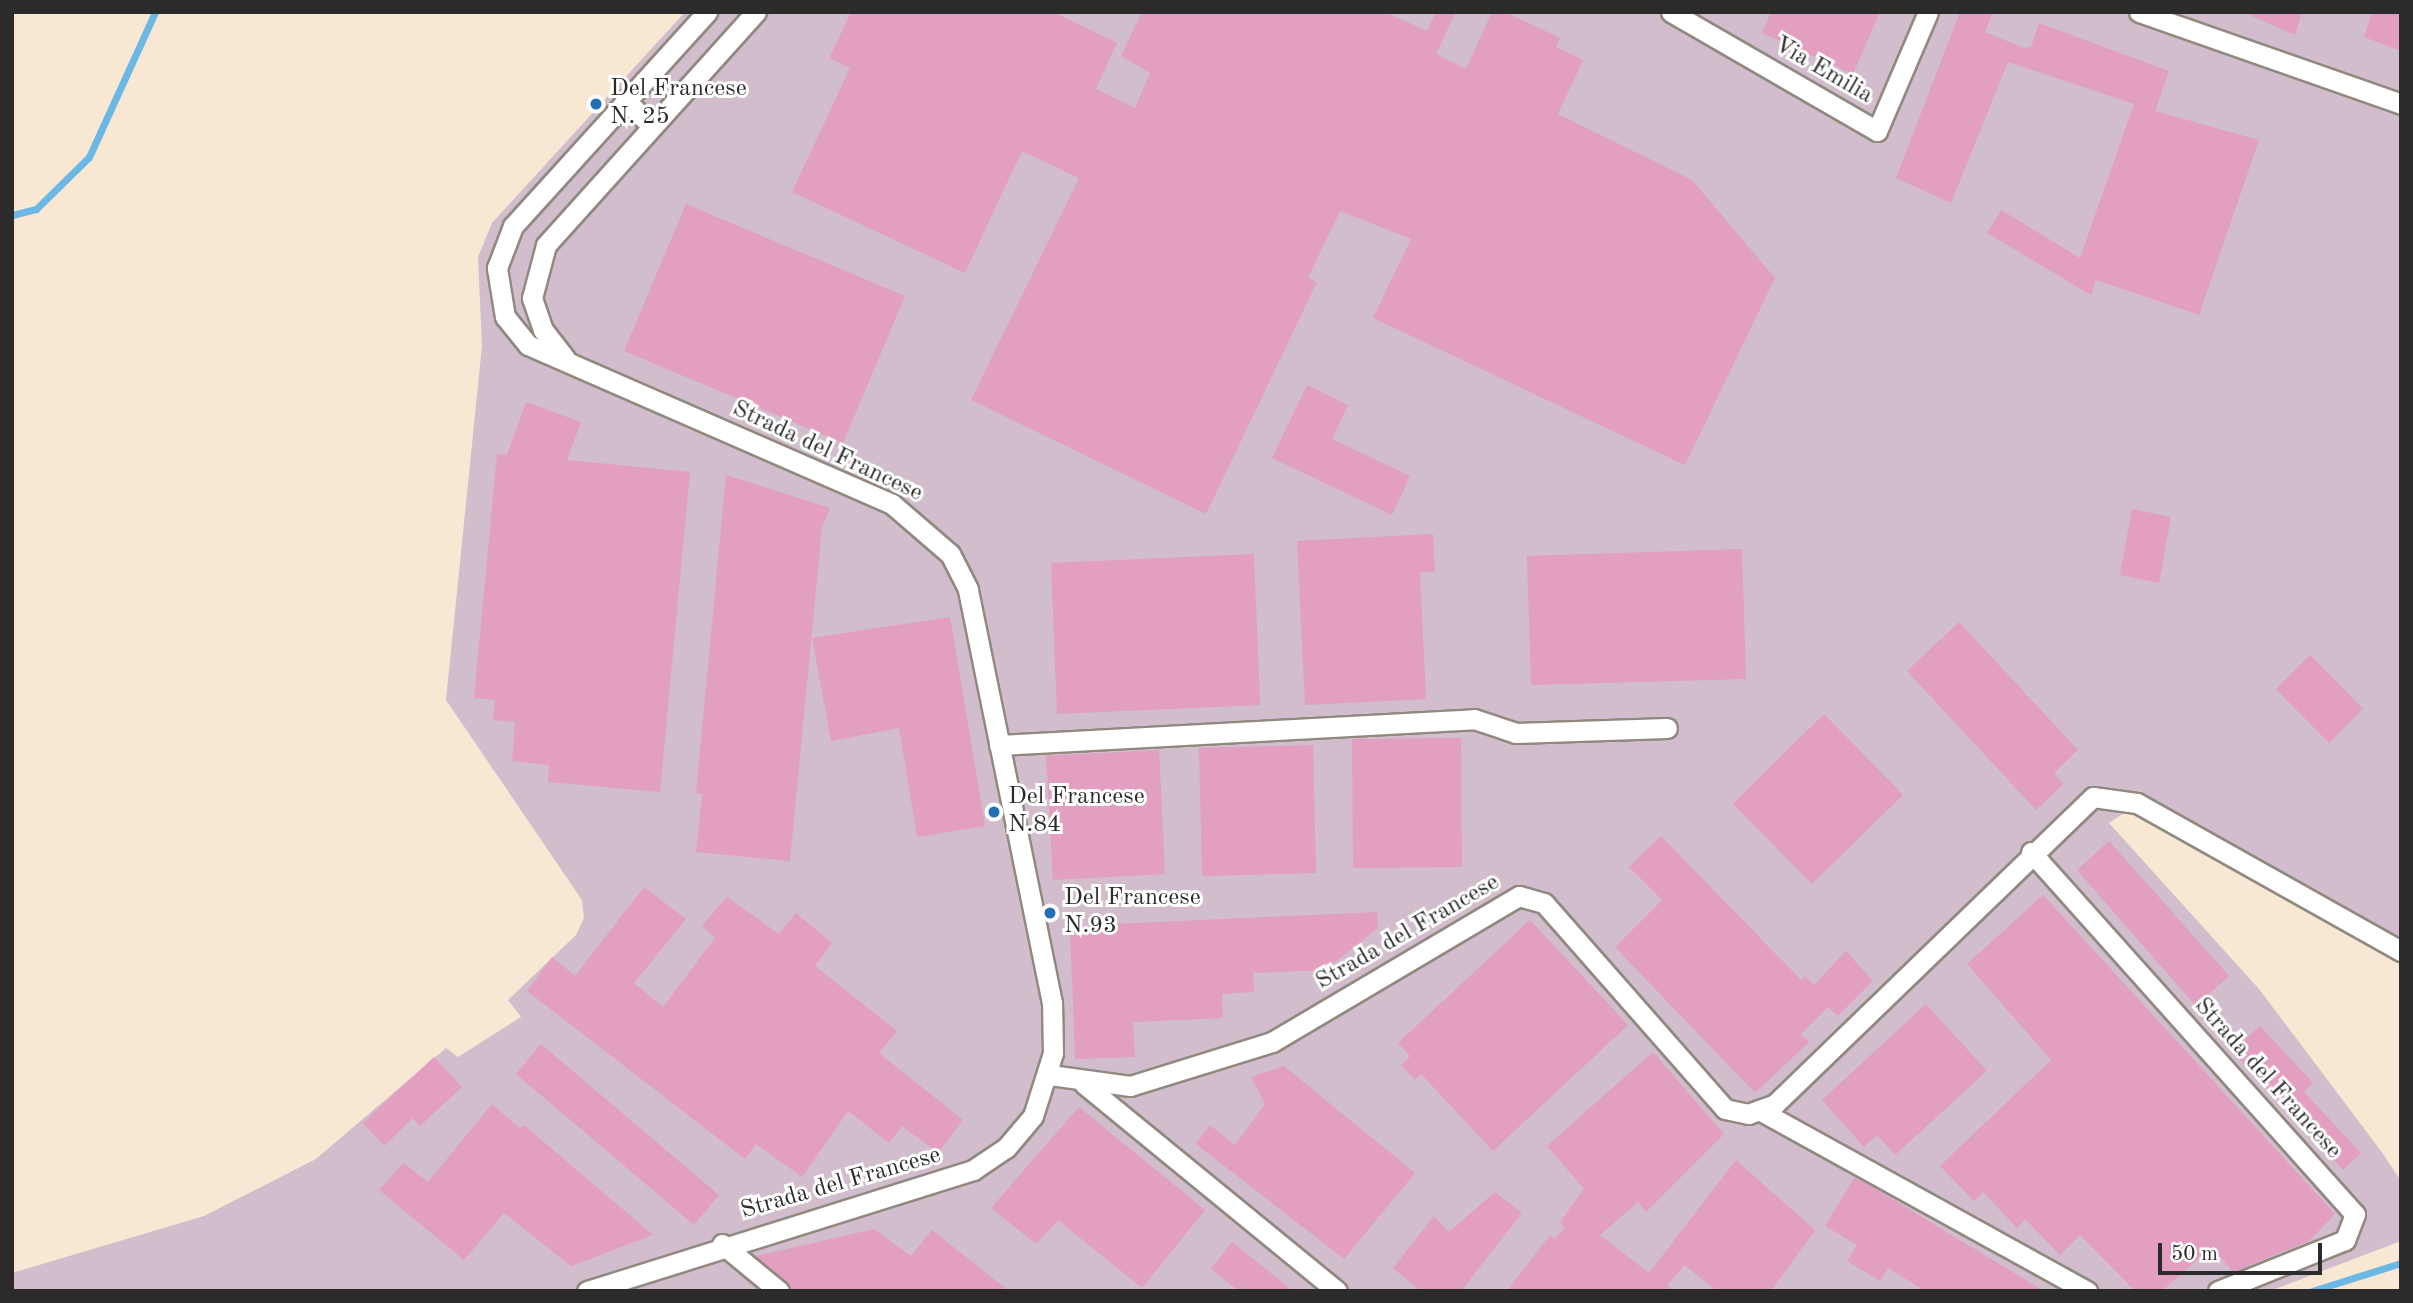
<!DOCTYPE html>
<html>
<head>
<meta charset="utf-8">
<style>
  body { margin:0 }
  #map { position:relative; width:2413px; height:1303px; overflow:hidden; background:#f7e7d3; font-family:"Old Standard TT",serif }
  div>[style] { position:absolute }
  .industrial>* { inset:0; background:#d1bdcb }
  .stream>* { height:7px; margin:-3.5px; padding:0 3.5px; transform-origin:3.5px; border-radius:3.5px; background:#6cb8e5 }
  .building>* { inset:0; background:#e29fc0 }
  .roads { filter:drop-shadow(2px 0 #91897f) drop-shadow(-2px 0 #91897f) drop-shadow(0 2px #91897f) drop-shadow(0 -2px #91897f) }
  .minor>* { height:19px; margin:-9.5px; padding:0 9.5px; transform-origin:9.5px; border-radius:9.5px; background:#fff }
  .dots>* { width:19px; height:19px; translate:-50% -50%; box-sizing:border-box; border:4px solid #fff; border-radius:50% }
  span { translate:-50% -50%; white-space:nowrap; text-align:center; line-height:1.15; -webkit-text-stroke:6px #fff; paint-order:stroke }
  .street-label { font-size:24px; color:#2b2b2b }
  .poi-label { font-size:24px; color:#2b2b2b }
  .left { translate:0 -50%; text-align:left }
  .frame { position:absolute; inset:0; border:14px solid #2b2b2b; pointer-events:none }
  .scale { position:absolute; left:2158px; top:1243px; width:164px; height:32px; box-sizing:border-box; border:4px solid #2b2b2b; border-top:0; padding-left:9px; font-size:21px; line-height:24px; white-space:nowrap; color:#2b2b2b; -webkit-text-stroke:5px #fff; paint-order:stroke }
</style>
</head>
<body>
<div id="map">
  <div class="industrial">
    <i style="clip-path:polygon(685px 12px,2401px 12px,2401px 956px,2130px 809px,2109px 823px,2259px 989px,2381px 1151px,2401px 1181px,2401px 1241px,2270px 1291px,12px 1291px,12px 1273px,204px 1216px,316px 1159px,446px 1048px,458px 1057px,521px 1017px,508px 1000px,576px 935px,584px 918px,582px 900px,446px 700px,482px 346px,478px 257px,492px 223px)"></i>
  </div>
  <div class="stream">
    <i style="left:12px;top:215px;width:25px;rotate:-14deg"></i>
    <i style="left:36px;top:209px;width:74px;rotate:-44.5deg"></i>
    <i style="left:89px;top:157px;width:159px;rotate:-65.5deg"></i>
    <i style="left:2312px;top:1291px;width:93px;rotate:-17.5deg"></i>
  </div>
  <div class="building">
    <i style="clip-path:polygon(851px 12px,1053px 12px,1117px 43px,1096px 89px,1135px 108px,1150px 73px,1121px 56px,1142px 12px,1385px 12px,1427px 31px,1436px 12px,1456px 12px,1436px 54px,1466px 69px,1492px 12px,1505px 12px,1560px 38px,1556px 47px,1583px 60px,1558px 114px,1692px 180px,1775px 278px,1685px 465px,1373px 318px,1411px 239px,1340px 211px,1308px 278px,1317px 282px,1206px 514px,971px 400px,1079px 178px,1022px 151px,965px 273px,792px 192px,850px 68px,829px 58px)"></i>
    <i style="clip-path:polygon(1771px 12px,1880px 12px,1853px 74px,1762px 33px)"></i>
    <i style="clip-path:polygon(1960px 12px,1993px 12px,1985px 32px,2024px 48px,2031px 47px,2039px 23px,2169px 71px,2155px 111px,2259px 140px,2199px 315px,2096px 280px,2091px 295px,1987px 233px,2001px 210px,2080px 258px,2134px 104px,2008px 62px,1951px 203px,1896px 178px)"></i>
    <i style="clip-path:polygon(2243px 12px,2302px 12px,2295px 35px)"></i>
    <i style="clip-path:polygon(2372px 12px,2401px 12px,2401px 51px,2364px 37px)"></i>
    <i style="clip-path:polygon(686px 204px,905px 296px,843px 443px,624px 351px)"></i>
    <i style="clip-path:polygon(1307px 385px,1348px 405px,1332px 439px,1410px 476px,1392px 515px,1272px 458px)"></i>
    <i style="clip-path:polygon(526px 402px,581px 422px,567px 460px,690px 472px,660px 792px,548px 782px,549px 765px,512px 761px,515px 722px,493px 720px,495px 700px,474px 698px,497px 454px,507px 455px)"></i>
    <i style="clip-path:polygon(726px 475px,830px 508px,822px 527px,790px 861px,696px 852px,702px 794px,696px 793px)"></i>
    <i style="clip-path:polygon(2132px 509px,2171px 517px,2159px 583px,2120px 575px)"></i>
    <i style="clip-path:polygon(1433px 534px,1435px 572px,1420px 572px,1426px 699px,1305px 705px,1297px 541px)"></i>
    <i style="clip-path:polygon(1742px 549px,1746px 679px,1531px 685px,1527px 556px)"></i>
    <i style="clip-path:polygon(1254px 554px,1260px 705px,1057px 714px,1051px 563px)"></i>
    <i style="clip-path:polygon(950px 617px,985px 826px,917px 837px,899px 728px,831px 741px,812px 638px)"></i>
    <i style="clip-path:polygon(1959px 622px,2078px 750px,2054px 773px,2063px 784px,2036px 810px,1907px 671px)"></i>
    <i style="clip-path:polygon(2310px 655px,2363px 709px,2329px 743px,2276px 689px)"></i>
    <i style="clip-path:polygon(1824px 714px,1903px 795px,1812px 884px,1733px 804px)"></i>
    <i style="clip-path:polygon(1461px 738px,1462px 867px,1353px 868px,1352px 739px)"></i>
    <i style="clip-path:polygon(1313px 745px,1316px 873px,1202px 876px,1199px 748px)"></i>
    <i style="clip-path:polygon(1159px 750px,1165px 874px,1053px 880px,1046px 756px)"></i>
    <i style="clip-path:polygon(1661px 836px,1801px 980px,1805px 976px,1814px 985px,1846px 951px,1873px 981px,1838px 1016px,1828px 1007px,1801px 1034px,1809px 1042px,1755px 1093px,1615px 947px,1662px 900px,1629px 867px)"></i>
    <i style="clip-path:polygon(2109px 841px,2229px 976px,2196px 1006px,2077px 870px)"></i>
    <i style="clip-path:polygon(644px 887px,686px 919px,634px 983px,663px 1007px,715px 938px,702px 926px,727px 897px,779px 934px,796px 913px,832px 943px,815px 966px,897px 1031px,879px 1053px,963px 1120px,938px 1153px,902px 1126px,889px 1143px,848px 1111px,802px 1177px,756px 1144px,745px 1159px,527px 991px,552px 957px,575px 976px)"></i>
    <i style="clip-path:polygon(2043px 895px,2335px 1214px,2309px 1241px,2233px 1272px,2212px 1247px,2162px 1291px,2135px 1291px,2080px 1235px,2060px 1255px,2025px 1219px,2017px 1228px,1983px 1192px,1974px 1201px,1940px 1166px,2051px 1060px,1967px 964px)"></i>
    <i style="clip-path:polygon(1377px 912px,1378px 928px,1325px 970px,1253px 973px,1254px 992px,1222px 994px,1223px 1018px,1133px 1022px,1135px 1057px,1075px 1059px,1070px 926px)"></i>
    <i style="clip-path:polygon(1530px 920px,1628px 1025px,1493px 1151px,1421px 1074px,1415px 1080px,1401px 1065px,1410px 1056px,1398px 1043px)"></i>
    <i style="clip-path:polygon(1926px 1004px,1987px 1071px,1895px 1155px,1877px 1135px,1864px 1147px,1822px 1100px)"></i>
    <i style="clip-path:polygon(2260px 1026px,2313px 1083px,2304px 1092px,2361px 1153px,2343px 1170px,2232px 1051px)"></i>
    <i style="clip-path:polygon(541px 1044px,719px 1195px,694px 1225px,516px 1074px)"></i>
    <i style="clip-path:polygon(1653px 1052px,1724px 1134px,1646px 1212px,1638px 1202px,1600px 1235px,1649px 1273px,1736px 1160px,1815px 1230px,1771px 1291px,1717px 1291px,1684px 1265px,1667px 1286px,1673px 1291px,1507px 1291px,1550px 1235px,1554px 1239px,1565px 1228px,1560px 1222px,1584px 1189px,1547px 1146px)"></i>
    <i style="clip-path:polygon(434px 1057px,462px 1087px,420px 1126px,413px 1118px,384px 1146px,363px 1123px)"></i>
    <i style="clip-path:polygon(1284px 1066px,1415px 1173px,1344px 1259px,1196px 1144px,1210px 1125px,1235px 1145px,1265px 1104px,1251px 1077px)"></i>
    <i style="clip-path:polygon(492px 1104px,520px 1128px,524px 1125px,653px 1235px,571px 1266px,504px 1213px,464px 1260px,379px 1190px,403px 1163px,428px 1182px)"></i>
    <i style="clip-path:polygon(1079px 1107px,1205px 1210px,1142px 1288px,1058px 1220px,1036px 1244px,991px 1208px)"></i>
    <i style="clip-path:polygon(1855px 1177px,1869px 1185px,2044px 1291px,1925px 1291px,1888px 1268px,1880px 1281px,1847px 1261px,1857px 1245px,1825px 1226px)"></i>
    <i style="clip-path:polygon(1495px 1192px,1522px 1213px,1461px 1291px,1421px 1291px,1393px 1268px,1434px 1216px,1449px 1232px)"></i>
    <i style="clip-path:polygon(874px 1229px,911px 1256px,932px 1230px,1009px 1291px,793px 1291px,756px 1256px)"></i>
    <i style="clip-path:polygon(1232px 1242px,1293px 1291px,1239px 1291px,1211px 1269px)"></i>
  </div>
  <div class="roads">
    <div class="minor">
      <i style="left:1671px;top:12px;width:238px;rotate:30deg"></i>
      <i style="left:1877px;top:131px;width:129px;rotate:-66.8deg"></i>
      <i style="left:2139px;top:12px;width:278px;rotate:19.3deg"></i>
      <i style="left:625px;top:100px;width:37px;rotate:44deg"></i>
      <i style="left:565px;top:358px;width:36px;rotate:-128deg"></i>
      <i style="left:543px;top:330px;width:34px;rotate:-109deg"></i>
      <i style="left:532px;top:298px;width:55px;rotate:-75.2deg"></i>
      <i style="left:546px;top:245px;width:314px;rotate:-48deg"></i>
      <i style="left:999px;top:745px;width:476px;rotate:-3.1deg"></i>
      <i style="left:1474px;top:719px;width:44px;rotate:18.4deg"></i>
      <i style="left:1516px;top:733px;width:151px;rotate:-1.9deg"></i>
      <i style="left:2031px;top:852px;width:486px;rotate:48.2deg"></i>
      <i style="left:2355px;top:1214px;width:28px;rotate:111deg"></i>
      <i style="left:2345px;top:1240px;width:137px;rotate:158.1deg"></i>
      <i style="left:1050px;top:1075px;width:81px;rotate:7.8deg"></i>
      <i style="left:1130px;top:1086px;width:149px;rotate:-17.2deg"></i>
      <i style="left:1272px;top:1042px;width:287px;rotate:-30.6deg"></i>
      <i style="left:1519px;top:896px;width:26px;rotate:16deg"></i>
      <i style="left:1544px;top:903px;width:274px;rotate:48.7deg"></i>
      <i style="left:1725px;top:1109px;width:24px;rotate:12deg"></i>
      <i style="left:1748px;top:1114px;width:29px;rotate:-20deg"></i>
      <i style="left:1775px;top:1104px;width:442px;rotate:-44deg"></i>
      <i style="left:2093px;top:797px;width:44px;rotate:7.8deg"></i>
      <i style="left:2137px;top:803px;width:303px;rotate:29.3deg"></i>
      <i style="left:1084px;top:1084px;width:327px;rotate:39.3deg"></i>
      <i style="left:1759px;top:1110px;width:375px;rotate:28.9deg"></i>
      <i style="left:722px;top:1244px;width:74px;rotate:39.5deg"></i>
      <i style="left:587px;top:1291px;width:405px;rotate:-17.4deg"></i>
      <i style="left:973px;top:1170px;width:40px;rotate:-34deg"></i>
      <i style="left:1006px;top:1148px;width:42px;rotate:-49.8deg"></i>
      <i style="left:1033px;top:1116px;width:66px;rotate:-72.4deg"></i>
      <i style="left:1053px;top:1053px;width:50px;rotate:-91.1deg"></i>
      <i style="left:1052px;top:1003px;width:422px;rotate:-101.5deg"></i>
      <i style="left:968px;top:589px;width:39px;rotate:-117deg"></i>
      <i style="left:950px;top:554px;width:77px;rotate:-139.2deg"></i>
      <i style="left:892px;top:504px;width:397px;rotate:-156.4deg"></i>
      <i style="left:528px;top:345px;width:36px;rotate:-129deg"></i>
      <i style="left:505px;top:317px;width:50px;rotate:-99.3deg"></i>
      <i style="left:497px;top:268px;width:45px;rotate:-69.1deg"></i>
      <i style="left:513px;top:226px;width:289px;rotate:-47.8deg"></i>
    </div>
  </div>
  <div class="dots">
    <i style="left:596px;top:104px;background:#1f6fb2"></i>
    <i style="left:994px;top:812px;background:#1f6fb2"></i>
    <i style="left:1050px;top:913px;background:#1f6fb2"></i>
  </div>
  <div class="street-label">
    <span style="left:1823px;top:71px;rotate:30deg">Via Emilia</span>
    <span style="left:827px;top:452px;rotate:25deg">Strada del Francese</span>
    <span style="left:1408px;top:933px;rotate:-30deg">Strada del Francese</span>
    <span style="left:2267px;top:1079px;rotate:48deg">Strada del Francese</span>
    <span style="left:841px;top:1184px;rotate:-16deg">Strada del Francese</span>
  </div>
  <div class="poi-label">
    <span class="left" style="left:610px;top:104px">Del Francese<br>N. 25</span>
    <span class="left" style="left:1008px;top:812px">Del Francese<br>N.84</span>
    <span class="left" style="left:1064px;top:913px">Del Francese<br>N.93</span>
  </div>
  <div class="frame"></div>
  <div class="scale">50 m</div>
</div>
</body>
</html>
